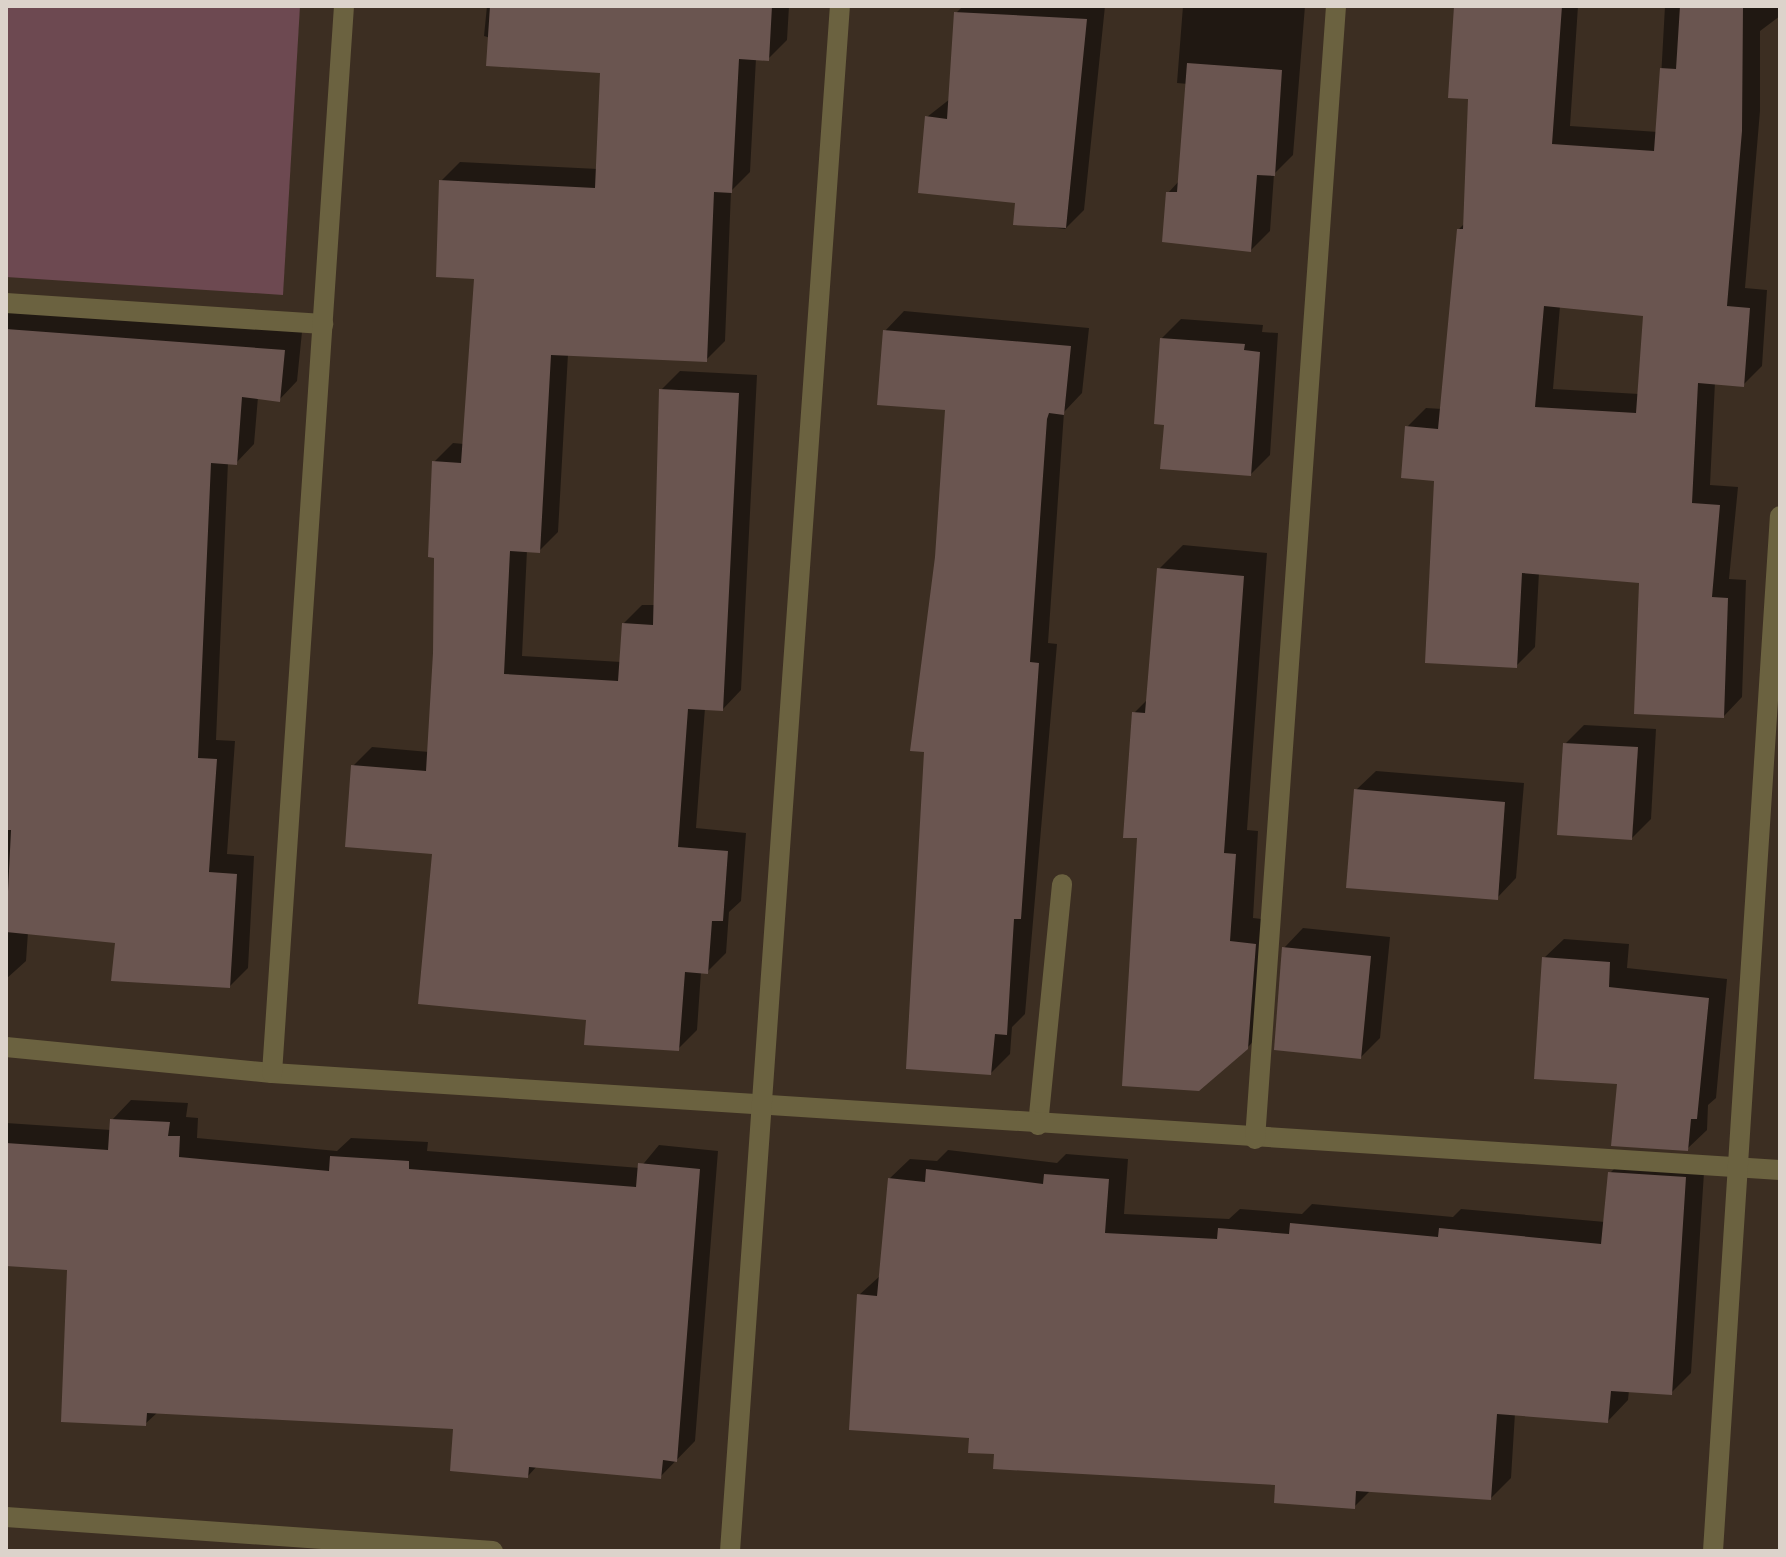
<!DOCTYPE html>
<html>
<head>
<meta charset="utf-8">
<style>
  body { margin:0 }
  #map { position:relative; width:1786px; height:1557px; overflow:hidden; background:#3c2e22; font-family:Montserrat,sans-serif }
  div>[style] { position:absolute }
  .green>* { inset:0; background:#6d4951 }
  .shadow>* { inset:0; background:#0007 }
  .building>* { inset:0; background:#6a5550 }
  .service>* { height:20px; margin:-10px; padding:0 10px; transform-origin:10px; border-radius:10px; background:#6b6240 }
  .minor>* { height:20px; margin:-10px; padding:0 10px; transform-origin:10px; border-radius:10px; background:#6b6240 }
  span { translate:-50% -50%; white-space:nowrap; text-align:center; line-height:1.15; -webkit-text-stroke:7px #322418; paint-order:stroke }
  .frame { position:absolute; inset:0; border:8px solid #dcd3cb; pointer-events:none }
</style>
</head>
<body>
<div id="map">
  <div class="green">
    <i style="clip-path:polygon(6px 6px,300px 6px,283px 295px,6px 277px)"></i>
  </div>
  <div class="shadow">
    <i style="clip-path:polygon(487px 6px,789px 6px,787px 40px,768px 59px,756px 58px,750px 172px,731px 191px,725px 341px,706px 360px,568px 354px,558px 532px,539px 551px,527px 550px,522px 656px,621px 662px,623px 624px,642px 605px,655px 605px,661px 390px,680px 371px,757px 375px,741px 690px,723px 709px,705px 708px,696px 828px,746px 833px,741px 901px,729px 912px,726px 953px,707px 972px,701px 972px,697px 1030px,678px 1049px,588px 1018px,353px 766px,372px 747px,429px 752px,435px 653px,434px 462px,453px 443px,464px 444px,476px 277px,441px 181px,460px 162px,598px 169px,602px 71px,484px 36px)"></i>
    <i style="clip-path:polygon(963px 6px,1105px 6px,1084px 210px,1065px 229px,1015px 223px,1017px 201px,927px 117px,950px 99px,956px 13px)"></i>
    <i style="clip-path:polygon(1183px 6px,1305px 6px,1293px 155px,1274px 174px,1270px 231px,1251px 250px,1168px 193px,1180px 180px,1188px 84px,1177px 83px)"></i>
    <i style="clip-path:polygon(evenodd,1456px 6px,1578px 6px,1570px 126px,1658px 132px,1665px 6px,1780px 6px,1780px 16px,1760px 31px,1760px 111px,1745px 288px,1767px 290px,1762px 366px,1743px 385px,1715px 382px,1710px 485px,1738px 487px,1729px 579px,1746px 580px,1742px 697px,1724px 716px,1641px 581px,1539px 572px,1535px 647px,1516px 666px,1436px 479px,1407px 427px,1426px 408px,1442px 409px,1459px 229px,1465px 223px,1471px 97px,1456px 6px,1560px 306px,1646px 314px,1639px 394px,1553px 389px,1560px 306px)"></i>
    <i style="clip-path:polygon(6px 310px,302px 332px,297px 381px,279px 400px,258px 397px,254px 444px,236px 463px,228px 462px,216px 740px,235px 741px,227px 854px,254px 856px,248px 968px,230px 986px,117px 941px,28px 932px,26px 961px,6px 979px)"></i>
    <i style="clip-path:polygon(904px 311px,1089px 328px,1082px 393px,1064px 412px,1048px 643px,1057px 644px,1025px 1014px,1012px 1027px,1010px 1054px,991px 1073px,937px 557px,947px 408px,885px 331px)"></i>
    <i style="clip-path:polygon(1181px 319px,1263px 325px,1262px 332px,1278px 333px,1270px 455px,1251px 474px,1166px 423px,1162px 338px)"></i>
    <i style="clip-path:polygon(1183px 545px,1267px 553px,1247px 830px,1258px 831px,1253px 918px,1279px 921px,1271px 1023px,1247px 1048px,1139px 836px,1134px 713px,1148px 699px,1159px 569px)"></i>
    <i style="clip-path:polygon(1584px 725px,1656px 729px,1651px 819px,1632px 838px,1565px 744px)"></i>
    <i style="clip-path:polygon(1376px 771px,1524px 783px,1516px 878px,1497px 898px,1356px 790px)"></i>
    <i style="clip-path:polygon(1303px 928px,1390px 937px,1380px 1038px,1361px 1057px,1284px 948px)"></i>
    <i style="clip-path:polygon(1564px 939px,1629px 944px,1627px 968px,1727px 979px,1716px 1098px,1708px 1105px,1707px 1130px,1687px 1149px,1619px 1082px,1544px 958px)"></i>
    <i style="clip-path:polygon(131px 1100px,188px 1103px,186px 1117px,198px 1118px,197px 1138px,337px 1151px,351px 1138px,428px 1142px,427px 1151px,640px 1168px,659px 1145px,718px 1151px,695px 1441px,660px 1477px,538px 1465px,528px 1476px,455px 1427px,158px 1412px,145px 1424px,69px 1268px,6px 1264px,6px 1123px,111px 1130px,112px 1120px)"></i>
    <i style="clip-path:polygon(948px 1150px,1057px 1163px,1066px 1154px,1128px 1159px,1124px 1214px,1229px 1219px,1240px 1209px,1302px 1214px,1312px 1204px,1453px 1217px,1461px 1209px,1605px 1222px,1610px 1173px,1630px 1153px,1705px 1157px,1691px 1373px,1671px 1393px,1629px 1390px,1628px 1400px,1608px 1421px,1515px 1413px,1511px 1478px,1491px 1498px,1371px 1490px,1354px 1507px,1277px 1483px,996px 1452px,971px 1436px,859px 1295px,881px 1275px,889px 1179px,910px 1159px,937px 1161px)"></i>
  </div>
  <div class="building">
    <i style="clip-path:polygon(490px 6px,772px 6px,769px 61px,739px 59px,732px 193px,714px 192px,707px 362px,551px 355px,540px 553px,510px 551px,504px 674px,618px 681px,622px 623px,653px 625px,659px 389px,739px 393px,723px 711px,688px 709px,678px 847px,728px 851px,723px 921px,712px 921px,708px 974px,685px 972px,679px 1051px,584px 1045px,586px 1020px,418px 1004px,432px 854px,345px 847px,351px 765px,426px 771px,433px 653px,434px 558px,428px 557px,432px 461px,461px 463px,474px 279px,436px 277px,439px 180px,595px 188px,600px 73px,486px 66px)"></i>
    <i style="clip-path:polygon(evenodd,1454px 6px,1562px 6px,1552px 144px,1654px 151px,1660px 68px,1676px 69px,1680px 6px,1743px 6px,1742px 131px,1727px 306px,1750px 308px,1744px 387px,1698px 383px,1692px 503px,1720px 505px,1712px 597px,1728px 598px,1724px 718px,1634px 714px,1639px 583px,1522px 573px,1517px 668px,1425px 663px,1434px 481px,1401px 478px,1405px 426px,1438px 429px,1457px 229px,1463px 229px,1468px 99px,1448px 98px,1454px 6px,1544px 306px,1643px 316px,1636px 413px,1535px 407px,1544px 306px)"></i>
    <i style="clip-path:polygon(954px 12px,1087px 19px,1066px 228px,1013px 225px,1015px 203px,918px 193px,925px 116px,947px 119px)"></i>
    <i style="clip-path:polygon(1187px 63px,1282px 70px,1275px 176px,1257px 175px,1251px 252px,1162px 242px,1166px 192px,1177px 192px)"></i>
    <i style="clip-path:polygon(6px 329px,285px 350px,280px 402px,242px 397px,237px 465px,211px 463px,198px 758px,217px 759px,209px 872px,237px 874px,230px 988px,111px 981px,115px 943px,6px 932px,11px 830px,6px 830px)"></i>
    <i style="clip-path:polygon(883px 330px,1071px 346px,1064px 415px,1049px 413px,1047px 419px,1030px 662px,1039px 663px,1021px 919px,1014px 919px,1007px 1035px,995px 1034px,991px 1075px,906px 1069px,924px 752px,910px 751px,935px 557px,945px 410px,877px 405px)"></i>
    <i style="clip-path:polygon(1160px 338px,1245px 344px,1244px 350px,1260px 352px,1251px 476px,1160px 469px,1164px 425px,1154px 424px)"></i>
    <i style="clip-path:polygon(1157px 568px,1244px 576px,1224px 853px,1236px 854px,1230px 941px,1256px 944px,1248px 1049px,1199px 1091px,1122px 1086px,1137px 838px,1123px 838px,1132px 712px,1145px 713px)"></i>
    <i style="clip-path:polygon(1563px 743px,1638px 747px,1632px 840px,1557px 835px)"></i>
    <i style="clip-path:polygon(1354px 789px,1505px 802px,1498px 900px,1346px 888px)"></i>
    <i style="clip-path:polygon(1282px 947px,1371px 956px,1361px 1059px,1274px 1050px)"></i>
    <i style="clip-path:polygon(1542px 957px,1610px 962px,1609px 987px,1709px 998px,1697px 1119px,1691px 1119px,1688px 1151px,1611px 1146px,1617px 1084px,1534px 1079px)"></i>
    <i style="clip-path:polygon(110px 1119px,170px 1122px,168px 1136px,180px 1136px,179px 1157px,329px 1171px,330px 1156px,409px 1161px,409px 1169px,636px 1187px,638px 1163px,700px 1169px,677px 1462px,663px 1460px,661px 1479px,529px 1467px,528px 1478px,450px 1471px,453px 1429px,147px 1413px,146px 1426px,61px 1422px,67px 1270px,6px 1266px,6px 1143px,108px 1150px)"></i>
    <i style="clip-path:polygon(926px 1169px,1043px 1184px,1044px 1174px,1109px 1179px,1105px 1233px,1217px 1239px,1218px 1228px,1289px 1234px,1290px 1223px,1438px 1237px,1439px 1228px,1601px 1244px,1608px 1172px,1686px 1177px,1672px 1395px,1611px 1391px,1608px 1423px,1497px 1414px,1491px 1500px,1356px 1491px,1355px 1509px,1274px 1503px,1275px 1485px,993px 1469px,994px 1454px,968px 1453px,969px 1438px,849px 1430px,857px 1294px,877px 1296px,888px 1178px,925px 1182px)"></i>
  </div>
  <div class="service">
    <i style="left:6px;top:303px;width:318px;rotate:3.8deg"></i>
    <i style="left:1038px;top:1125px;width:242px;rotate:-84.3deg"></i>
  </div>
  <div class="minor">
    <i style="left:6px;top:1047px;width:267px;rotate:5.6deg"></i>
    <i style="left:272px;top:1073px;width:1511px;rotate:3.68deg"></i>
    <i style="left:272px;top:1073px;width:1069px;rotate:-86.14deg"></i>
    <i style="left:1255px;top:1139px;width:1136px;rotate:-85.91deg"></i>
    <i style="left:6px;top:1517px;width:488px;rotate:4deg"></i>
    <i style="left:730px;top:1551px;width:1549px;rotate:-85.93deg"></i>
    <i style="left:1713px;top:1551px;width:1037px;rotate:-86.3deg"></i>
  </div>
  <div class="frame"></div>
</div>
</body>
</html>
